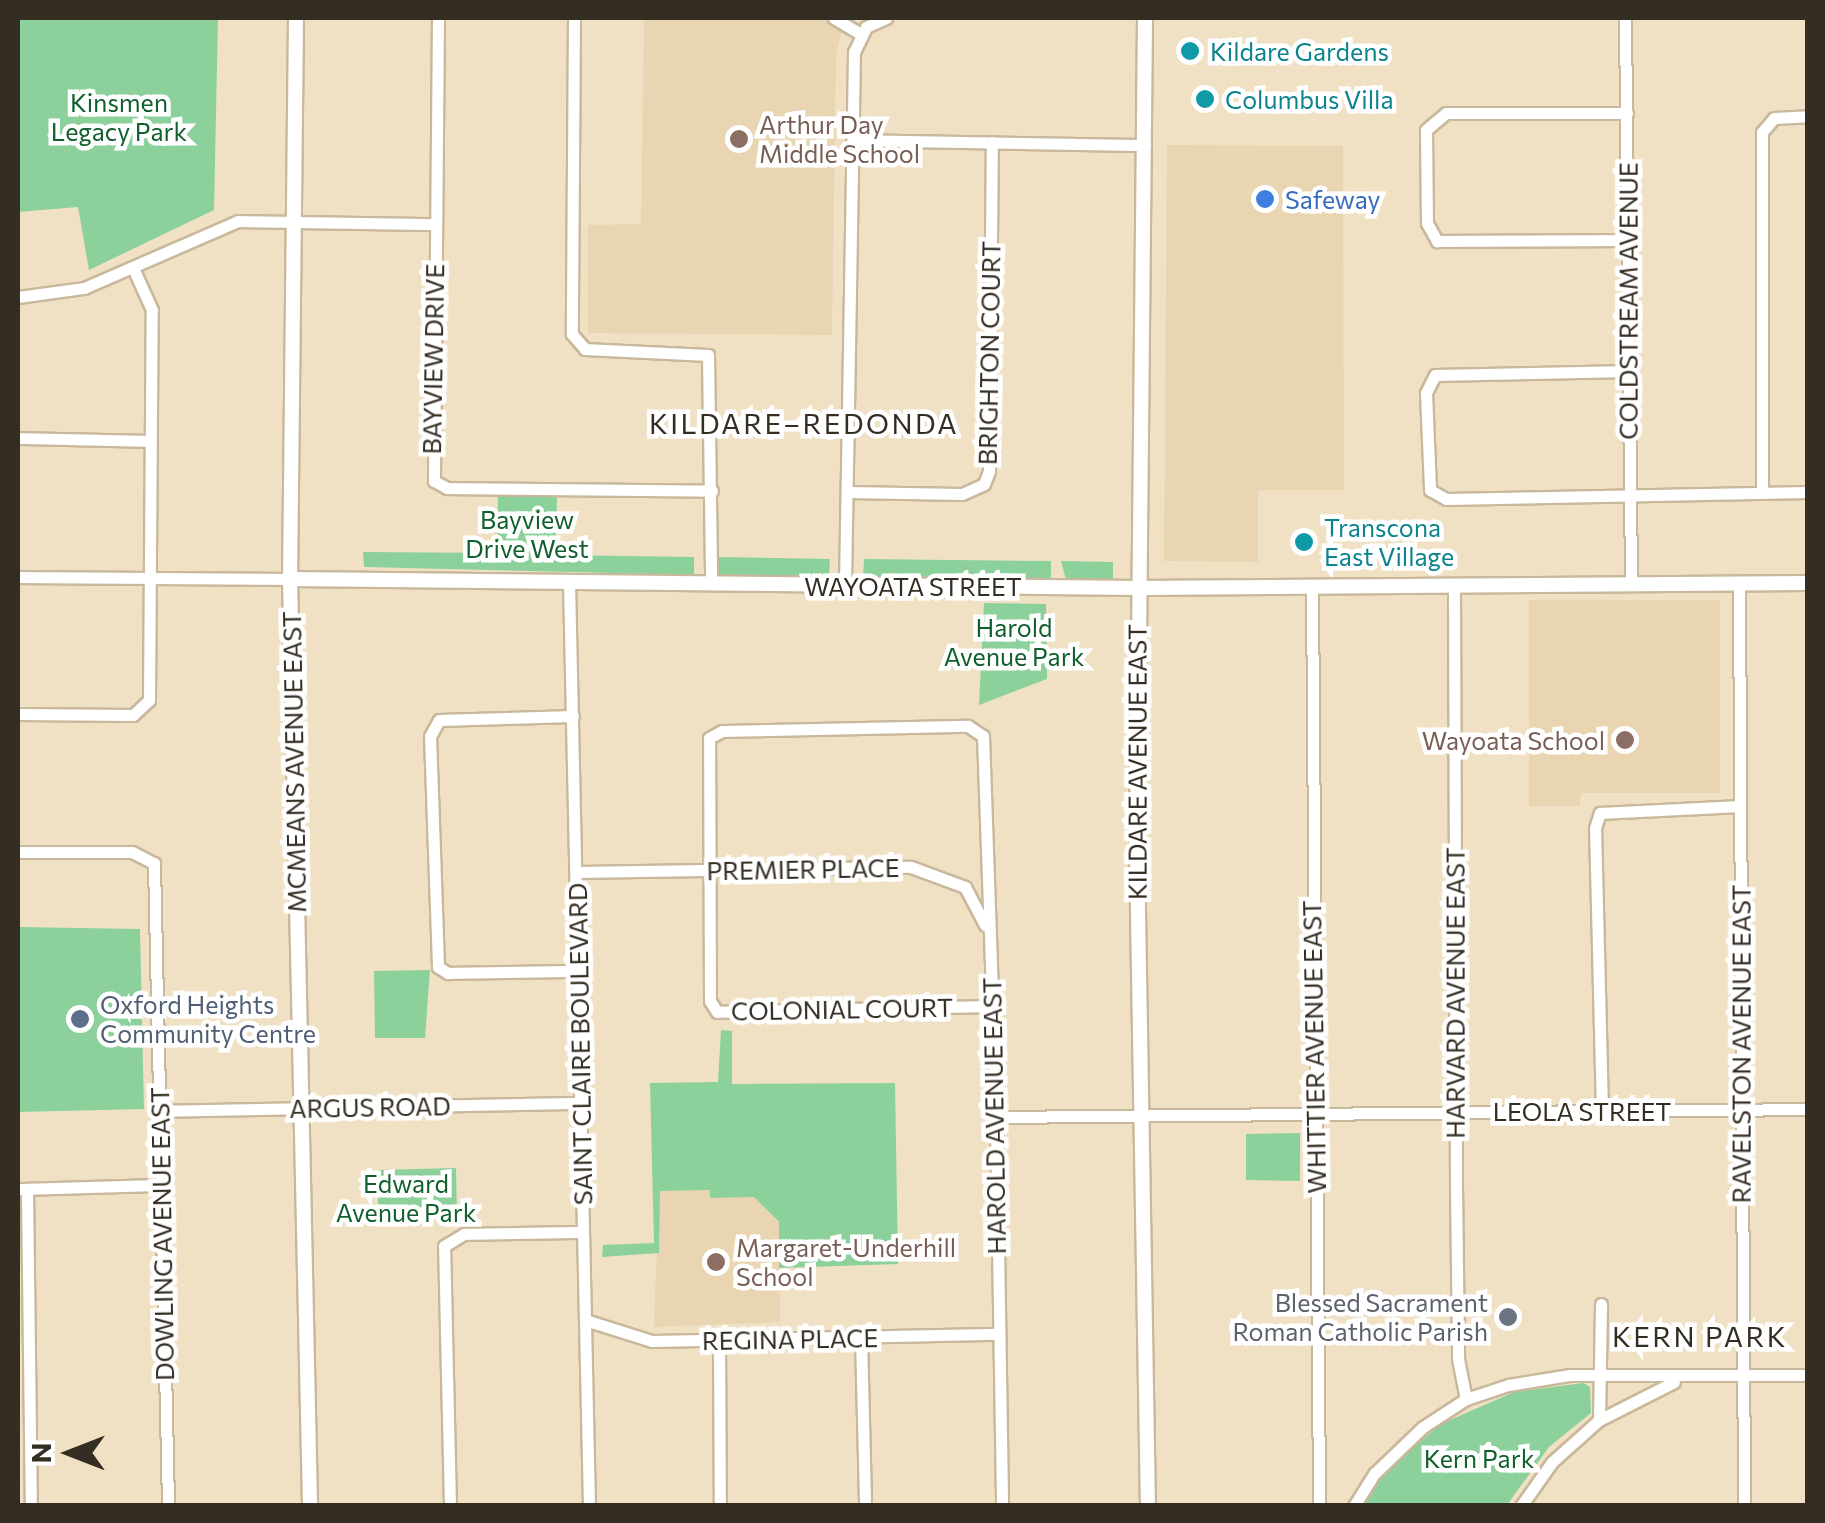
<!DOCTYPE html>
<html>
<head>
<meta charset="utf-8">
<style>
  body { margin:0 }
  #map { position:relative; width:1825px; height:1523px; overflow:hidden; background:#f1e1c4; font-family:Commissioner,sans-serif }
  div>[style] { position:absolute }
  .built>* { inset:0; background:#e9d5b1 }
  .green>* { inset:0; background:#8cd19b }
  .roads { filter:drop-shadow(2px 0 #c8b89c) drop-shadow(-2px 0 #c8b89c) drop-shadow(0 2px #c8b89c) drop-shadow(0 -2px #c8b89c) }
  .minor>* { height:11px; margin:-5.5px; padding:0 5.5px; transform-origin:5.5px; border-radius:5.5px; background:#fff }
  .tertiary>* { height:14px; margin:-7px; padding:0 7px; transform-origin:7px; border-radius:7px; background:#fff }
  .dots>* { width:28px; height:28px; translate:-50% -50%; box-sizing:border-box; border:5px solid #fff; border-radius:50% }
  span { translate:-50% -50%; white-space:nowrap; text-align:center; line-height:1.15; -webkit-text-stroke:9px #fff; paint-order:stroke }
  .culture-label { font-size:25px; color:#0d838f }
  .left { translate:0 -50%; text-align:left }
  .park-label { font-size:25px; color:#10602d }
  .education-label { font-size:25px; color:#785e54 }
  .right { translate:-100% -50%; text-align:right }
  .shop-label { font-size:25px; color:#366cbe }
  .street-label { font-size:25px; color:#332d22 }
  .service-label { font-size:25px; color:#4e5e75 }
  .worship-label { font-size:25px; color:#5b616d }
  .neighbourhood-label { font-size:28px; color:#332d22; letter-spacing:2.5px }
  .frame { position:absolute; inset:0; border:20px solid #332d22; pointer-events:none }
  .north { position:absolute; left:20px; top:1403px; width:100px; height:100px; -webkit-text-stroke:8px #fff; paint-order:stroke; rotate:270deg; font-size:28px; font-weight:700; line-height:40px; text-align:center; color:#332d22 }
  .north::after { content:''; display:block; margin:auto; width:35px; height:45px; background:#332d22; clip-path:polygon(50% 0,100% 100%,50% 72%,0 100%) }
</style>
</head>
<body>
<div id="map">
  <div class="built">
    <i style="clip-path:polygon(644px 18px,829px 18px,843px 27px,836px 54px,832px 335px,588px 333px,588px 225px,641px 224px)"></i>
    <i style="clip-path:polygon(1167px 145px,1343px 146px,1344px 490px,1258px 490px,1258px 562px,1164px 561px)"></i>
    <i style="clip-path:polygon(1529px 600px,1720px 600px,1720px 793px,1581px 793px,1580px 806px,1529px 806px)"></i>
    <i style="clip-path:polygon(711px 1190px,711px 1198px,754px 1197px,779px 1223px,780px 1322px,654px 1327px,659px 1191px)"></i>
  </div>
  <div class="green">
    <i style="clip-path:polygon(18px 18px,218px 18px,214px 210px,89px 270px,78px 207px,18px 212px)"></i>
    <i style="clip-path:polygon(498px 495px,557px 495px,556px 555px,694px 557px,694px 575px,364px 567px,363px 552px,497px 553px)"></i>
    <i style="clip-path:polygon(719px 557px,830px 559px,829px 576px,719px 575px)"></i>
    <i style="clip-path:polygon(864px 559px,1051px 561px,1051px 579px,863px 577px)"></i>
    <i style="clip-path:polygon(1061px 561px,1113px 562px,1113px 581px,1066px 580px)"></i>
    <i style="clip-path:polygon(984px 603px,1046px 604px,1047px 679px,979px 705px)"></i>
    <i style="clip-path:polygon(18px 927px,140px 929px,144px 1109px,18px 1112px)"></i>
    <i style="clip-path:polygon(430px 970px,425px 1038px,375px 1038px,374px 971px)"></i>
    <i style="clip-path:polygon(721px 1030px,732px 1031px,732px 1084px,895px 1083px,898px 1264px,779px 1268px,779px 1222px,754px 1197px,710px 1198px,710px 1190px,660px 1191px,659px 1253px,602px 1257px,603px 1245px,654px 1243px,650px 1083px,718px 1082px)"></i>
    <i style="clip-path:polygon(1300px 1133px,1300px 1181px,1246px 1180px,1246px 1134px)"></i>
    <i style="clip-path:polygon(456px 1168px,457px 1217px,429px 1217px,429px 1225px,378px 1226px,378px 1170px)"></i>
    <i style="clip-path:polygon(1583px 1383px,1590px 1387px,1591px 1413px,1549px 1447px,1507px 1505px,1362px 1505px,1389px 1468px,1441px 1424px,1514px 1392px)"></i>
  </div>
  <div class="roads">
    <div class="minor">
      <i style="left:438px;top:18px;width:463px;rotate:90.5deg"></i>
      <i style="left:434px;top:481px;width:15px;rotate:28deg"></i>
      <i style="left:447px;top:488px;width:265px;rotate:0.6deg"></i>
      <i style="left:574px;top:18px;width:316px;rotate:90.4deg"></i>
      <i style="left:572px;top:334px;width:20px;rotate:49deg"></i>
      <i style="left:585px;top:349px;width:123px;rotate:2.8deg"></i>
      <i style="left:708px;top:355px;width:229px;rotate:89.2deg"></i>
      <i style="left:834px;top:18px;width:31px;rotate:31deg"></i>
      <i style="left:1625px;top:18px;width:567px;rotate:89.39deg"></i>
      <i style="left:1627px;top:113px;width:181px;rotate:180deg"></i>
      <i style="left:1446px;top:113px;width:26px;rotate:140deg"></i>
      <i style="left:1426px;top:130px;width:93px;rotate:89.4deg"></i>
      <i style="left:1427px;top:223px;width:21px;rotate:61deg"></i>
      <i style="left:1437px;top:241px;width:191px;rotate:-0.3deg"></i>
      <i style="left:853px;top:140px;width:292px;rotate:1deg"></i>
      <i style="left:18px;top:297px;width:67px;rotate:-7.8deg"></i>
      <i style="left:84px;top:288px;width:168px;rotate:-23.5deg"></i>
      <i style="left:238px;top:221px;width:197px;rotate:0.9deg"></i>
      <i style="left:1629px;top:371px;width:194px;rotate:178.8deg"></i>
      <i style="left:1435px;top:375px;width:20px;rotate:117deg"></i>
      <i style="left:1426px;top:393px;width:97px;rotate:87.6deg"></i>
      <i style="left:1430px;top:490px;width:18px;rotate:29deg"></i>
      <i style="left:1446px;top:499px;width:362px;rotate:-1.1deg"></i>
      <i style="left:18px;top:438px;width:130px;rotate:1.3deg"></i>
      <i style="left:848px;top:492px;width:114px;rotate:1deg"></i>
      <i style="left:962px;top:494px;width:24px;rotate:-24deg"></i>
      <i style="left:984px;top:484px;width:14px;rotate:-69deg"></i>
      <i style="left:989px;top:471px;width:329px;rotate:-89.5deg"></i>
      <i style="left:1762px;top:492px;width:360px;rotate:-90deg"></i>
      <i style="left:1762px;top:132px;width:18px;rotate:-49deg"></i>
      <i style="left:1774px;top:118px;width:34px;rotate:-3deg"></i>
      <i style="left:18px;top:577px;width:272px;rotate:0.4deg"></i>
      <i style="left:569px;top:582px;width:924px;rotate:88.76deg"></i>
      <i style="left:1739px;top:583px;width:923px;rotate:89.69deg"></i>
      <i style="left:845px;top:585px;width:533px;rotate:-89.03deg"></i>
      <i style="left:854px;top:52px;width:28px;rotate:-64deg"></i>
      <i style="left:866px;top:27px;width:22px;rotate:-24deg"></i>
      <i style="left:1454px;top:586px;width:600px;rotate:89.81deg"></i>
      <i style="left:1456px;top:1186px;width:173px;rotate:89.3deg"></i>
      <i style="left:1458px;top:1359px;width:41px;rotate:78.7deg"></i>
      <i style="left:1312px;top:588px;width:918px;rotate:89.56deg"></i>
      <i style="left:18px;top:714px;width:115px;rotate:0.5deg"></i>
      <i style="left:133px;top:715px;width:22px;rotate:-43deg"></i>
      <i style="left:149px;top:700px;width:390px;rotate:-89.6deg"></i>
      <i style="left:152px;top:310px;width:46px;rotate:-114.3deg"></i>
      <i style="left:573px;top:716px;width:134px;rotate:178.3deg"></i>
      <i style="left:439px;top:720px;width:18px;rotate:119deg"></i>
      <i style="left:430px;top:736px;width:231px;rotate:88deg"></i>
      <i style="left:438px;top:967px;width:12px;rotate:31deg"></i>
      <i style="left:448px;top:973px;width:130px;rotate:-0.9deg"></i>
      <i style="left:18px;top:852px;width:114px"></i>
      <i style="left:132px;top:852px;width:25px;rotate:27deg"></i>
      <i style="left:154px;top:863px;width:643px;rotate:88.75deg"></i>
      <i style="left:577px;top:872px;width:334px;rotate:-0.9deg"></i>
      <i style="left:911px;top:867px;width:58px;rotate:20.3deg"></i>
      <i style="left:965px;top:887px;width:43px;rotate:62.2deg"></i>
      <i style="left:992px;top:1006px;width:275px;rotate:178.8deg"></i>
      <i style="left:717px;top:1012px;width:13px;rotate:-122deg"></i>
      <i style="left:710px;top:1001px;width:263px;rotate:-90.2deg"></i>
      <i style="left:709px;top:738px;width:15px;rotate:-28deg"></i>
      <i style="left:722px;top:731px;width:246px;rotate:-1.2deg"></i>
      <i style="left:968px;top:726px;width:18px;rotate:34deg"></i>
      <i style="left:983px;top:736px;width:381px;rotate:88deg"></i>
      <i style="left:996px;top:1117px;width:389px;rotate:89.1deg"></i>
      <i style="left:159px;top:1111px;width:421px;rotate:-1.1deg"></i>
      <i style="left:1602px;top:1112px;width:284px;rotate:-91.4deg"></i>
      <i style="left:1595px;top:828px;width:16px;rotate:-72deg"></i>
      <i style="left:1600px;top:813px;width:140px;rotate:-2.9deg"></i>
      <i style="left:996px;top:1117px;width:812px;rotate:-0.56deg"></i>
      <i style="left:18px;top:1189px;width:143px;rotate:-1.6deg"></i>
      <i style="left:27px;top:1189px;width:317px;rotate:89.3deg"></i>
      <i style="left:585px;top:1320px;width:70px;rotate:17.4deg"></i>
      <i style="left:652px;top:1341px;width:347px;rotate:-1.2deg"></i>
      <i style="left:861px;top:1337px;width:169px;rotate:88.6deg"></i>
      <i style="left:719px;top:1341px;width:165px;rotate:89.7deg"></i>
      <i style="left:1599px;top:1420px;width:116px;rotate:-89deg"></i>
      <i style="left:450px;top:1506px;width:260px;rotate:-91.3deg"></i>
      <i style="left:444px;top:1246px;width:23px;rotate:-31deg"></i>
      <i style="left:464px;top:1234px;width:119px;rotate:-1deg"></i>
      <i style="left:1354px;top:1506px;width:39px;rotate:-58deg"></i>
      <i style="left:1375px;top:1473px;width:66px;rotate:-43.8deg"></i>
      <i style="left:1423px;top:1427px;width:51px;rotate:-33.1deg"></i>
      <i style="left:1466px;top:1399px;width:44px;rotate:-18.4deg"></i>
      <i style="left:1508px;top:1385px;width:63px;rotate:-9.2deg"></i>
      <i style="left:1570px;top:1375px;width:238px"></i>
      <i style="left:1521px;top:1506px;width:54px;rotate:-54.8deg"></i>
      <i style="left:1552px;top:1462px;width:63px;rotate:-41.8deg"></i>
      <i style="left:1599px;top:1420px;width:84px;rotate:-26.9deg"></i>
    </div>
    <div class="tertiary">
      <i style="left:296px;top:18px;width:561px;rotate:90.61deg"></i>
      <i style="left:290px;top:579px;width:927px;rotate:88.76deg"></i>
      <i style="left:1145px;top:18px;width:834px;rotate:90.55deg"></i>
      <i style="left:1137px;top:852px;width:654px;rotate:89.04deg"></i>
      <i style="left:290px;top:579px;width:848px;rotate:0.61deg"></i>
      <i style="left:1138px;top:588px;width:670px;rotate:-0.43deg"></i>
    </div>
  </div>
  <div class="dots">
    <i style="left:1190px;top:51px;background:#0f9aa8"></i>
    <i style="left:1205px;top:99px;background:#0f9aa8"></i>
    <i style="left:739px;top:139px;background:#8d6e63"></i>
    <i style="left:1265px;top:199px;background:#3f7fe0"></i>
    <i style="left:1304px;top:542px;background:#0f9aa8"></i>
    <i style="left:1625px;top:740px;background:#8d6e63"></i>
    <i style="left:80px;top:1019px;background:#5c6f8a"></i>
    <i style="left:716px;top:1262px;background:#8d6e63"></i>
    <i style="left:1508px;top:1317px;background:#6b7280"></i>
  </div>
  <div class="culture-label">
    <span class="left" style="left:1210px;top:51px">Kildare Gardens</span>
    <span class="left" style="left:1225px;top:99px">Columbus Villa</span>
    <span class="left" style="left:1324px;top:542px">Transcona<br>East Village</span>
  </div>
  <div class="park-label">
    <span style="left:119px;top:117px">Kinsmen<br>Legacy Park</span>
    <span style="left:527px;top:534px">Bayview<br>Drive West</span>
    <span style="left:1014px;top:642px">Harold<br>Avenue Park</span>
    <span style="left:406px;top:1198px">Edward<br>Avenue Park</span>
    <span style="left:1479px;top:1458px">Kern Park</span>
  </div>
  <div class="education-label">
    <span class="left" style="left:759px;top:139px">Arthur Day<br>Middle School</span>
    <span class="right" style="left:1605px;top:740px">Wayoata School</span>
    <span class="left" style="left:736px;top:1262px">Margaret-Underhill<br>School</span>
  </div>
  <div class="shop-label">
    <span class="left" style="left:1285px;top:199px">Safeway</span>
  </div>
  <div class="street-label">
    <span style="left:1628px;top:301px;rotate:-90deg">COLDSTREAM AVENUE</span>
    <span style="left:989px;top:353px;rotate:-89deg">BRIGHTON COURT</span>
    <span style="left:433px;top:359px;rotate:-89deg">BAYVIEW DRIVE</span>
    <span style="left:913px;top:586px">WAYOATA STREET</span>
    <span style="left:294px;top:762px;rotate:-91deg">MCMEANS AVENUE EAST</span>
    <span style="left:1137px;top:762px;rotate:-90deg">KILDARE AVENUE EAST</span>
    <span style="left:803px;top:869px;rotate:-1deg">PREMIER PLACE</span>
    <span style="left:1455px;top:993px;rotate:-90deg">HARVARD AVENUE EAST</span>
    <span style="left:842px;top:1009px;rotate:-1deg">COLONIAL COURT</span>
    <span style="left:580px;top:1044px;rotate:-91deg">SAINT CLAIRE BOULEVARD</span>
    <span style="left:1741px;top:1044px;rotate:-90deg">RAVELSTON AVENUE EAST</span>
    <span style="left:1314px;top:1047px;rotate:-91deg">WHITTIER AVENUE EAST</span>
    <span style="left:370px;top:1107px;rotate:-1deg">ARGUS ROAD</span>
    <span style="left:1582px;top:1111px">LEOLA STREET</span>
    <span style="left:994px;top:1116px;rotate:-91deg">HAROLD AVENUE EAST</span>
    <span style="left:162px;top:1234px;rotate:-91deg">DOWLING AVENUE EAST</span>
    <span style="left:790px;top:1339px;rotate:-1deg">REGINA PLACE</span>
  </div>
  <div class="service-label">
    <span class="left" style="left:100px;top:1019px">Oxford Heights<br>Community Centre</span>
  </div>
  <div class="worship-label">
    <span class="right" style="left:1488px;top:1317px">Blessed Sacrament<br>Roman Catholic Parish</span>
  </div>
  <div class="neighbourhood-label">
    <span style="left:804px;top:423px">KILDARE–REDONDA</span>
    <span style="left:1700px;top:1336px">KERN PARK</span>
  </div>
  <div class="frame"></div>
  <div class="north">N</div>
</div>
</body>
</html>
